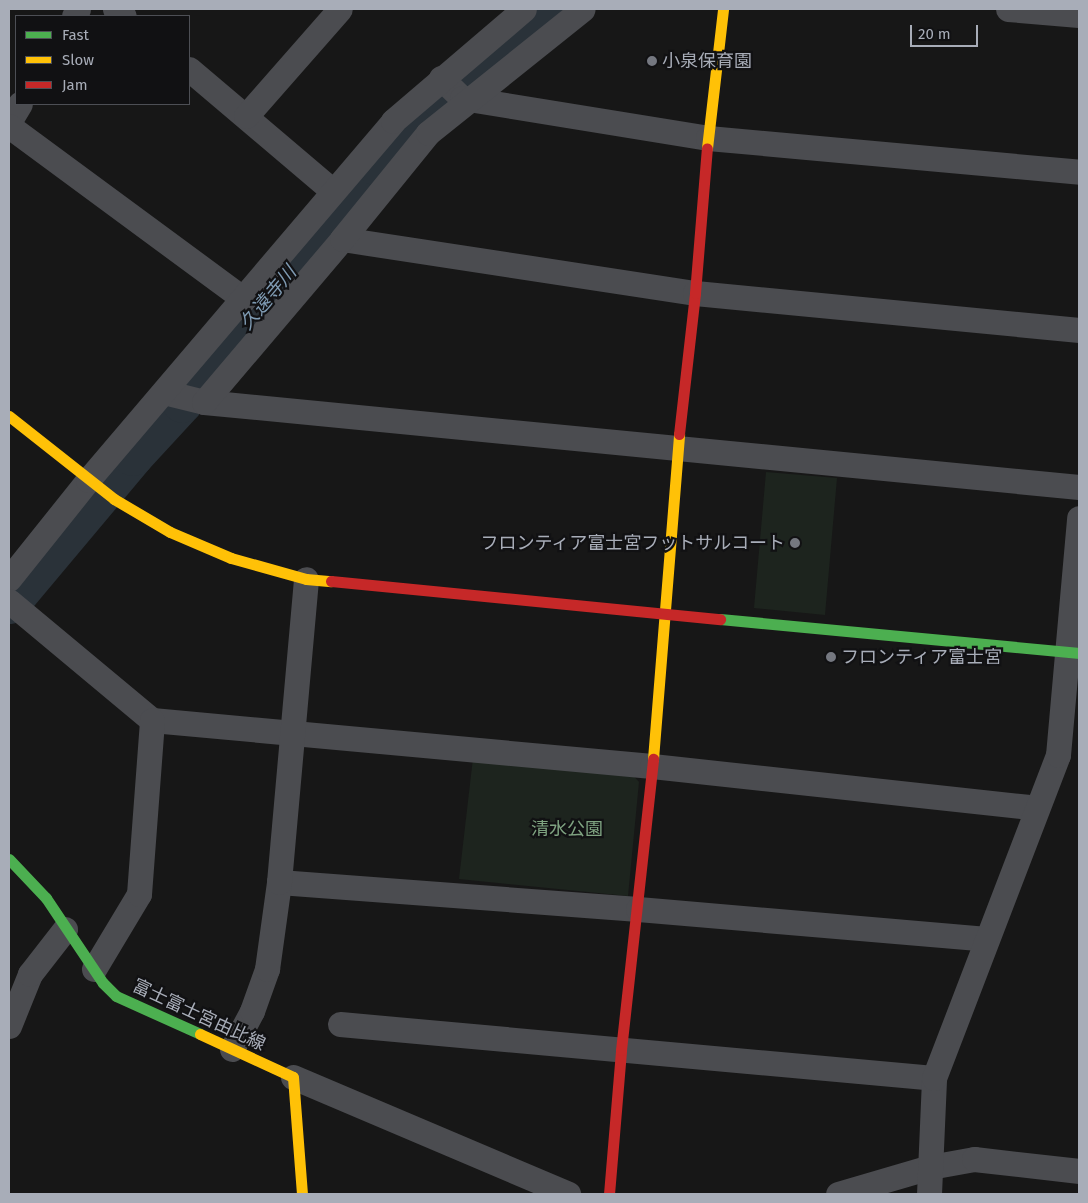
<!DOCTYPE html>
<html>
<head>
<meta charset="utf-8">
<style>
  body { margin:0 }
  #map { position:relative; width:1088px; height:1203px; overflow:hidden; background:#171717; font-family:"Fira Sans","Noto Sans JP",sans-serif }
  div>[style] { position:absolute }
  .green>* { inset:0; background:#1d241e }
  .river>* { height:41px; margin:-20.5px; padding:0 20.5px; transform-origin:20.5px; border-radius:20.5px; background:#2a3239 }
  .street>* { height:25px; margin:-12.5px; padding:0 12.5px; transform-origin:12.5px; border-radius:12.5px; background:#4b4c50 }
  .fast>* { height:11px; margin:-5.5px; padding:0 5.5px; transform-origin:5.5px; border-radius:5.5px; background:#4caf50 }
  .slow>* { height:11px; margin:-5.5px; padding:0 5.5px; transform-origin:5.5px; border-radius:5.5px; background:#ffc107 }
  .jam>* { height:11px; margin:-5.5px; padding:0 5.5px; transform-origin:5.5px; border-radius:5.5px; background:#c62828 }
  .dots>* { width:14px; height:14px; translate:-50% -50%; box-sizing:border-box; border:2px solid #111113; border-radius:50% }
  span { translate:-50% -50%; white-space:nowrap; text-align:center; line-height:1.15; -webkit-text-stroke:4.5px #111113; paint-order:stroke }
  .poi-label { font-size:18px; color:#a8adb8 }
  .left { translate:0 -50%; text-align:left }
  .right { translate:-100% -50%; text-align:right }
  .park-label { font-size:18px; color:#7fa381 }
  .street-label { font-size:18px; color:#a8adb8 }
  .water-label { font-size:19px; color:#7f9bb3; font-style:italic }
  .frame { position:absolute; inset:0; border:10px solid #a8adb8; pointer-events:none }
  .legend { position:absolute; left:15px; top:15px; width:175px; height:90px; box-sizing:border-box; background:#111113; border:1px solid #4d4f55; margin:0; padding:6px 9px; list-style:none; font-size:15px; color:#a8adb8 }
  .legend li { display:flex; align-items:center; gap:10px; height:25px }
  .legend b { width:25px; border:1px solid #4d4f55 }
  .scale { position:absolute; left:910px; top:25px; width:68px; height:22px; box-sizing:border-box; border:2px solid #a8adb8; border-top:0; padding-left:6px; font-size:15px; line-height:18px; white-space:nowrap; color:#a8adb8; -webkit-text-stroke:4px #111113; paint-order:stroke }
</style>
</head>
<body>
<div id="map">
  <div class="green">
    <i style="clip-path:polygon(766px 472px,837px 478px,825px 615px,754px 608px)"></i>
    <i style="clip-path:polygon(473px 758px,631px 773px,639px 782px,628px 896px,459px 879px)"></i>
  </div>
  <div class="river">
    <i style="left:9px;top:603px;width:193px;rotate:-50deg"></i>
    <i style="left:133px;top:455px;width:72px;rotate:-47.2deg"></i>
    <i style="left:182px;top:402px;width:307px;rotate:-50.6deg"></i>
    <i style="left:377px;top:165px;width:92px;rotate:-46.8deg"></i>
    <i style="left:440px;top:98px;width:135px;rotate:-41.1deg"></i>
  </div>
  <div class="street">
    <i style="left:115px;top:9px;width:11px;rotate:38deg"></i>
    <i style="left:1008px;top:9px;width:71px;rotate:4.8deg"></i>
    <i style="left:74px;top:16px;width:8px;rotate:-60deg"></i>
    <i style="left:189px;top:69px;width:189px;rotate:40.3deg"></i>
    <i style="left:441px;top:78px;width:29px;rotate:44deg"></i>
    <i style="left:462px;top:98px;width:249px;rotate:9.2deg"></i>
    <i style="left:708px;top:138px;width:373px;rotate:5.2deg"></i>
    <i style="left:246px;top:116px;width:142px;rotate:-48.7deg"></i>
    <i style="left:9px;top:122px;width:21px;rotate:-59deg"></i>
    <i style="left:9px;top:126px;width:292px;rotate:36.4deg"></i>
    <i style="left:342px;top:239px;width:357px;rotate:8.7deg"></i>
    <i style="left:695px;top:293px;width:386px;rotate:5.5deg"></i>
    <i style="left:164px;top:392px;width:41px;rotate:14deg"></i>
    <i style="left:204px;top:402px;width:879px;rotate:5.55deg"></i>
    <i style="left:204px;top:402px;width:214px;rotate:-49.7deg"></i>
    <i style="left:342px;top:239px;width:136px;rotate:-50.9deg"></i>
    <i style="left:428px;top:133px;width:198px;rotate:-38.7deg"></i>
    <i style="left:9px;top:579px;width:127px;rotate:-51.4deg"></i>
    <i style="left:88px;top:480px;width:471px;rotate:-49.6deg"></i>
    <i style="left:393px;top:121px;width:172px;rotate:-40.5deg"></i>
    <i style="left:9px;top:601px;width:186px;rotate:39.8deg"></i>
    <i style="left:152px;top:720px;width:502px;rotate:5.26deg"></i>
    <i style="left:652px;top:766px;width:387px;rotate:6.2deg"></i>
    <i style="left:279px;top:882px;width:360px;rotate:4.3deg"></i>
    <i style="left:638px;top:909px;width:350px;rotate:4.9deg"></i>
    <i style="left:94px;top:969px;width:87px;rotate:-59deg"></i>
    <i style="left:139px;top:894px;width:174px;rotate:-85.7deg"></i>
    <i style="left:340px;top:1024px;width:596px;rotate:5.19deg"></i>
    <i style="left:9px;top:1026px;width:56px;rotate:-68deg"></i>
    <i style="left:30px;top:974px;width:57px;rotate:-52.1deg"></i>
    <i style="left:232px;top:1049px;width:43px;rotate:-62.2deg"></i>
    <i style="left:252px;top:1011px;width:45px;rotate:-70.3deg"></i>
    <i style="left:267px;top:969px;width:88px;rotate:-82.1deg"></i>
    <i style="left:279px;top:882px;width:304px;rotate:-84.9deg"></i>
    <i style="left:293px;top:1077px;width:299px;rotate:23deg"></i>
    <i style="left:838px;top:1194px;width:96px;rotate:-16.4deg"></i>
    <i style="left:930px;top:1167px;width:45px;rotate:-10.3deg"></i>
    <i style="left:974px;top:1159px;width:106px;rotate:6.5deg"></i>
    <i style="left:929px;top:1194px;width:116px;rotate:-87.5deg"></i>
    <i style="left:934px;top:1078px;width:346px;rotate:-69deg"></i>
    <i style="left:1058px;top:755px;width:238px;rotate:-84.9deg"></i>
  </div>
  <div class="fast">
    <i style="left:720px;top:619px;width:361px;rotate:5.4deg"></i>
    <i style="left:9px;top:859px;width:54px;rotate:46.5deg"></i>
    <i style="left:46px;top:898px;width:102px;rotate:56.2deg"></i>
    <i style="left:103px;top:983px;width:18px;rotate:45deg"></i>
    <i style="left:116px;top:996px;width:92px;rotate:24.3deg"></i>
  </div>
  <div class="slow">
    <i style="left:707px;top:148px;width:140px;rotate:-83.4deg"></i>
    <i style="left:9px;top:416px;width:134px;rotate:38.3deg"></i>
    <i style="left:114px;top:499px;width:65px;rotate:30.5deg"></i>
    <i style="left:170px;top:532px;width:66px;rotate:23.1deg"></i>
    <i style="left:231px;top:558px;width:78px;rotate:15.6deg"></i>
    <i style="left:306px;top:579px;width:25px;rotate:5deg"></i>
    <i style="left:653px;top:759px;width:326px;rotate:-85.4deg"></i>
    <i style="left:200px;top:1034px;width:102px;rotate:24.8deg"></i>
    <i style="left:293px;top:1077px;width:117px;rotate:85.6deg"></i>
  </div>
  <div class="jam">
    <i style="left:679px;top:434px;width:142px;rotate:-83.5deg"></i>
    <i style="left:695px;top:293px;width:145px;rotate:-85.3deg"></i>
    <i style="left:331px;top:581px;width:391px;rotate:5.6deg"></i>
    <i style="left:609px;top:1194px;width:144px;rotate:-85.2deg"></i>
    <i style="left:621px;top:1050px;width:293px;rotate:-83.7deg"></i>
  </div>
  <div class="dots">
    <i style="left:652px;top:61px;background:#757880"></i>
    <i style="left:795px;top:543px;background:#757880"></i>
    <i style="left:831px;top:657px;background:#757880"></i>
  </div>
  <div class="poi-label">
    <span class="left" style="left:662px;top:61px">小泉保育園</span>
    <span class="right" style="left:785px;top:543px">フロンティア富士宮フットサルコート</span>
    <span class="left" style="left:841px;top:657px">フロンティア富士宮</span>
  </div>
  <div class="park-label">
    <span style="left:567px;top:829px">清水公園</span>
  </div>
  <div class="street-label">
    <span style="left:199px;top:1015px;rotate:25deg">富士富士宮由比線</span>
  </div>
  <div class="water-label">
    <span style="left:268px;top:298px;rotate:-50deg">久遠寺川</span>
  </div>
  <div class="frame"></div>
  <ul class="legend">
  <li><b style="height:6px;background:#4caf50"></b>Fast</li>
  <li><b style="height:6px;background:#ffc107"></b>Slow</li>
  <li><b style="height:6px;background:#c62828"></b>Jam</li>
  </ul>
  <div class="scale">20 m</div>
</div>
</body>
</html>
